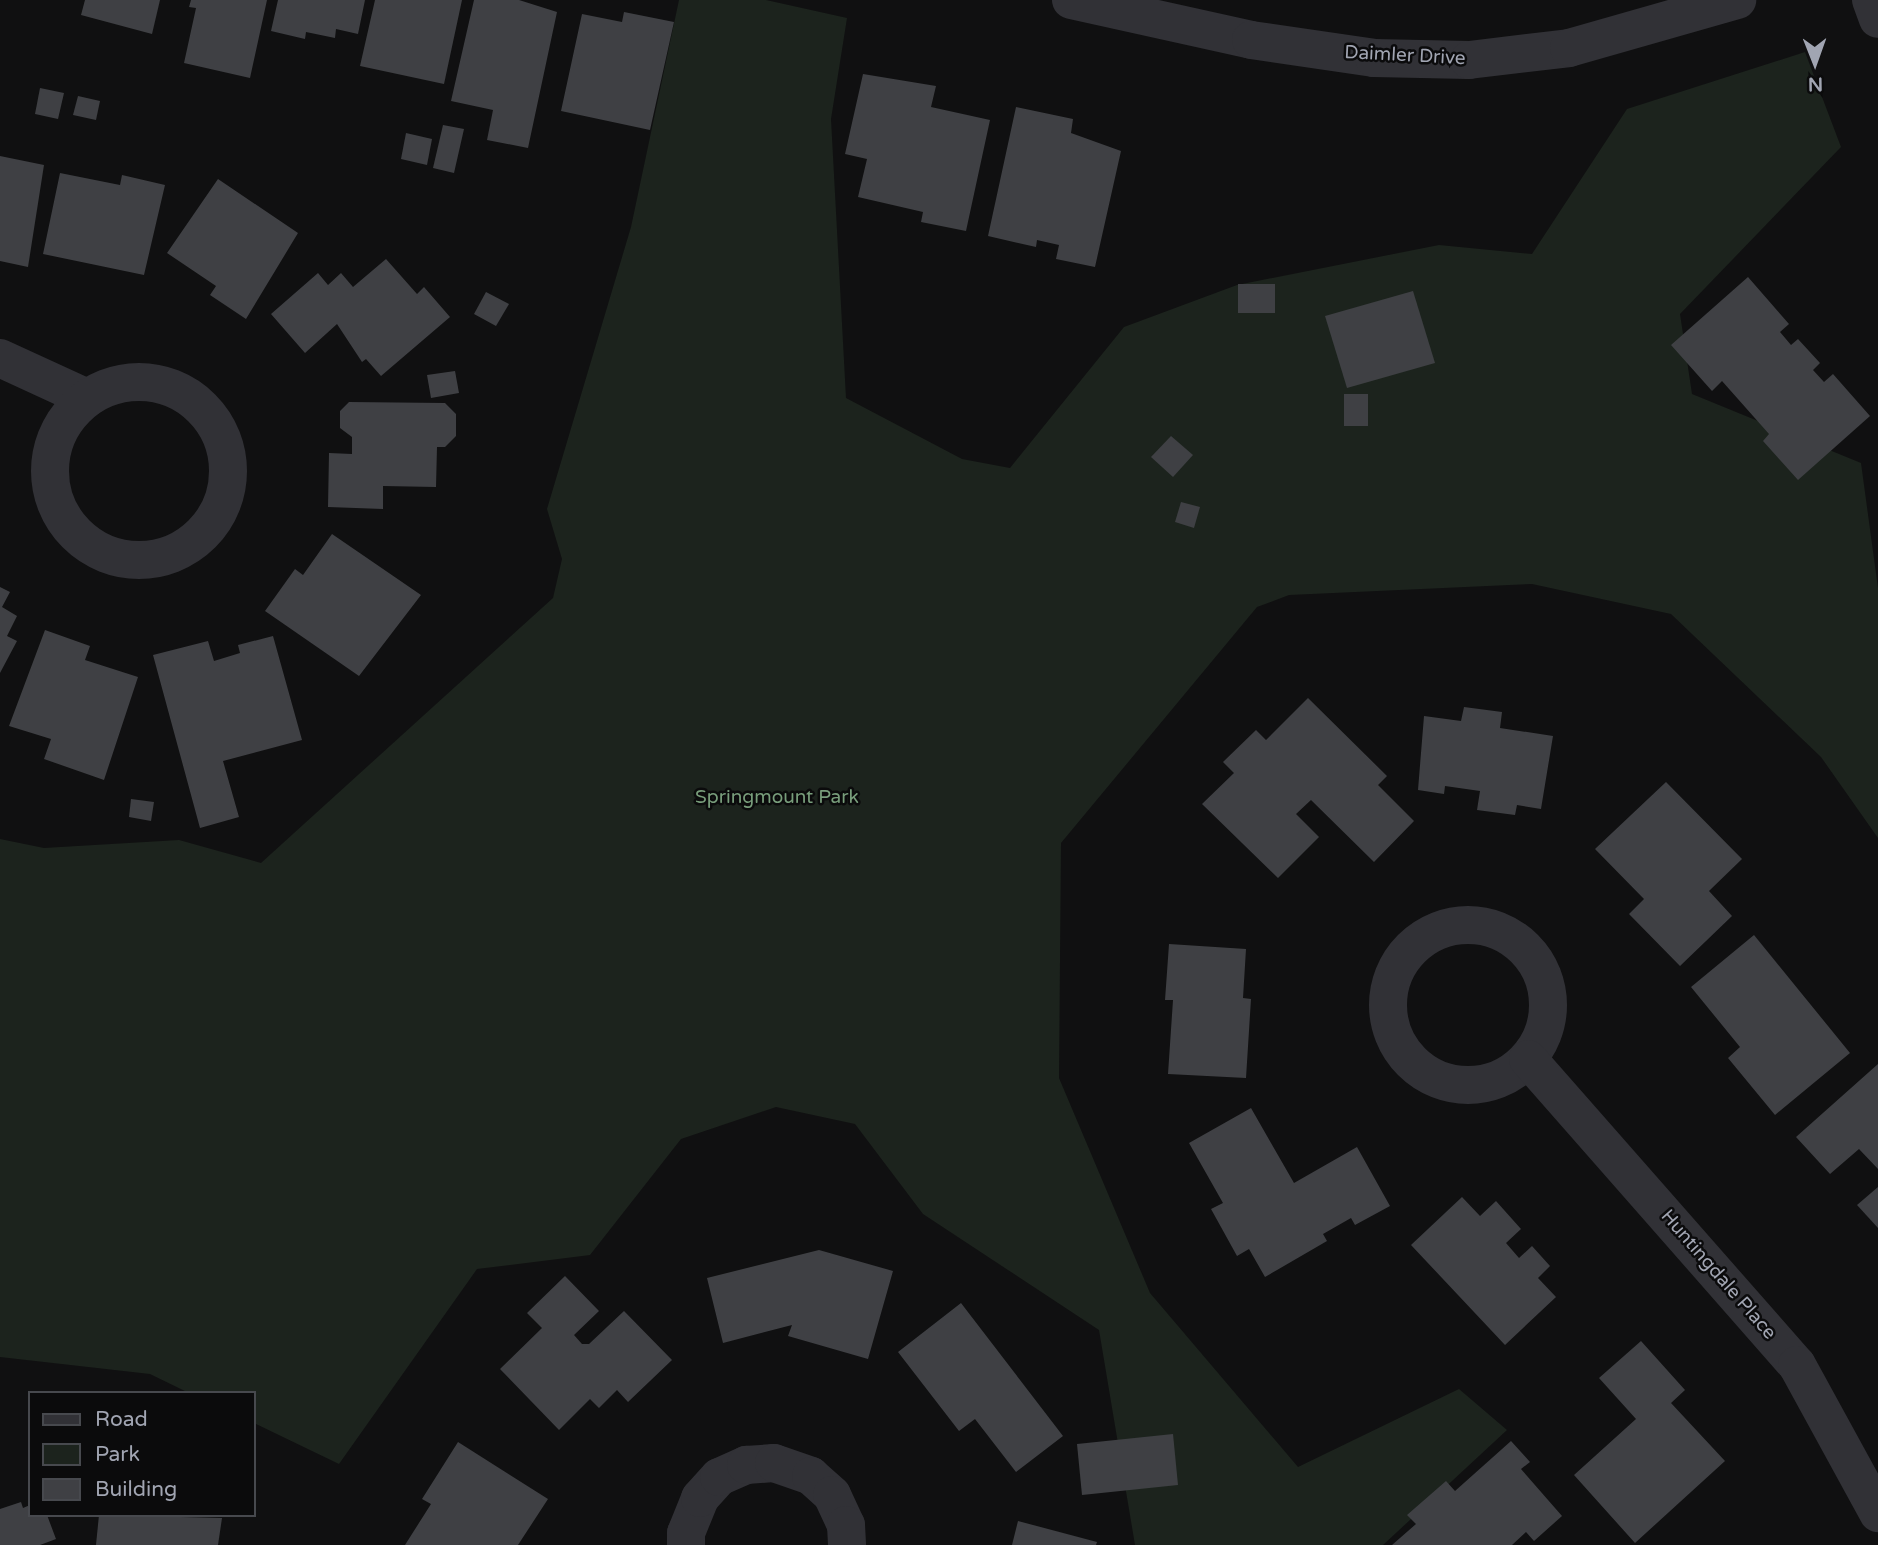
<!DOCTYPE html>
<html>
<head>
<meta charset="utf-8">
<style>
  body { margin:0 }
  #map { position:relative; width:1878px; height:1545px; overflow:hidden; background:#101011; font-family:"Varela Round",sans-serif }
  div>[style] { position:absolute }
  .green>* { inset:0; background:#1c231d }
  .building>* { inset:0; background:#3f4044 }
  .minor>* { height:38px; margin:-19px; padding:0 19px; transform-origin:19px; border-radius:19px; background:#313136 }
  .minor>.ring { margin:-19px; padding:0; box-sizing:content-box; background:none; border:38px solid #313136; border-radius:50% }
  span { translate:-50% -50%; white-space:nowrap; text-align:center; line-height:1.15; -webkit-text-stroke:5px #0b0b0c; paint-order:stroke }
  .street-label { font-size:19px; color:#a1a5b2 }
  .park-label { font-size:19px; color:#789d7b }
  .legend { position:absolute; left:28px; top:1391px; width:228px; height:126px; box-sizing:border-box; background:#0b0b0c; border:2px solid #47494e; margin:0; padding:9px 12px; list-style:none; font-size:21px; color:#a1a5b2 }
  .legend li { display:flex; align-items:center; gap:14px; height:35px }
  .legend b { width:35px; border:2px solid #47494e }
  .north { position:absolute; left:1780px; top:28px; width:70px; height:70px; -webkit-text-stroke:5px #0b0b0c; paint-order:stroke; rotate:179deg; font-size:19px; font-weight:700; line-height:28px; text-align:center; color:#a1a5b2 }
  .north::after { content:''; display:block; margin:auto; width:24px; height:32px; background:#a1a5b2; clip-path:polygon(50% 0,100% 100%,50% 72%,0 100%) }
</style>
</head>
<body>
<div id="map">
  <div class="green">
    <i style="clip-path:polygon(679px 0,766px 0,847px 18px,831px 119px,846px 398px,962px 459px,1010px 468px,1124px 327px,1237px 285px,1439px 245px,1532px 254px,1627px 109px,1805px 52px,1841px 147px,1680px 314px,1692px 394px,1861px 463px,1878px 588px,1878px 838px,1821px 757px,1671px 614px,1532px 584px,1289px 595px,1257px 607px,1061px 843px,1059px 1078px,1150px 1293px,1298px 1467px,1459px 1389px,1507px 1430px,1383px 1545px,1135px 1545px,1099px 1330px,923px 1214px,855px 1124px,776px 1107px,681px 1139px,590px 1255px,477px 1269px,339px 1464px,254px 1423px,254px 1393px,189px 1393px,150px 1374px,0 1357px,0 839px,44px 848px,179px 840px,261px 863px,553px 598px,562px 559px,547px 509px,631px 227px)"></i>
  </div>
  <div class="building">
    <i style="clip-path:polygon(85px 0,160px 0,152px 34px,81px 15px)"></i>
    <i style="clip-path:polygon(191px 0,267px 0,250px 78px,184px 63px,196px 8px,189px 7px)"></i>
    <i style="clip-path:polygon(278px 0,365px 0,358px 34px,336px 29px,335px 38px,306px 32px,305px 39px,271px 31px)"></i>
    <i style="clip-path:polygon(375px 0,462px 0,444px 84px,360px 66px)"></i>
    <i style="clip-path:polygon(474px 0,519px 0,557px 12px,528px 148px,487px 140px,493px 110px,451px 101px)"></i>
    <i style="clip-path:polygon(624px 12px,674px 22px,650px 130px,561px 111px,582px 14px,622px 22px)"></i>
    <i style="clip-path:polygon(863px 74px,936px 86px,931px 107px,990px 120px,966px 231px,921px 222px,923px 212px,858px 197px,867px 159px,845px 154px)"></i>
    <i style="clip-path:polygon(40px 88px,64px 93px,58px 119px,35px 114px)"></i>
    <i style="clip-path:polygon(78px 96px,100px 101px,96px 120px,73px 115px)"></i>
    <i style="clip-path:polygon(1016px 107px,1073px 119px,1071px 133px,1121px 151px,1095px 267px,1056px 259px,1059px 245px,1037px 240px,1036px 247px,988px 236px)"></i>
    <i style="clip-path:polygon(443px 125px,464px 129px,454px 173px,433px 168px)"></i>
    <i style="clip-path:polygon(406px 133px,432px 139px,427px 165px,401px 159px)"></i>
    <i style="clip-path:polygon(0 156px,44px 165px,28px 267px,0 261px)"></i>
    <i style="clip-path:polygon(60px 173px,120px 185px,122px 175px,165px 185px,144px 275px,43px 254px)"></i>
    <i style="clip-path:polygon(218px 179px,298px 233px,246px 319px,210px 295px,216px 286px,167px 253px)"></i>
    <i style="clip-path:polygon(386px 259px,417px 294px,424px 287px,450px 317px,381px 376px,366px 359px,362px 362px,337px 324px,305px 353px,271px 314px,318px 273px,328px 285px,341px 273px,353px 287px)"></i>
    <i style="clip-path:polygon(1748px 277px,1789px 324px,1780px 332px,1791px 345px,1798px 339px,1820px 363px,1813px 370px,1824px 382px,1833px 374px,1870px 416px,1798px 480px,1763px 441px,1769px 434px,1722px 381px,1712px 391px,1671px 345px)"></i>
    <i style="clip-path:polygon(1238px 284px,1275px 284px,1275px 313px,1238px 313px)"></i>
    <i style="clip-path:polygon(1413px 291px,1435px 363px,1347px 388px,1325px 316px)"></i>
    <i style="clip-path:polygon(486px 292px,509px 304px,496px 326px,474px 314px)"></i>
    <i style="clip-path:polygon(455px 371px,459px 393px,431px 398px,427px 375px)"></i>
    <i style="clip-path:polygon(1344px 394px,1368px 394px,1368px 426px,1344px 426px)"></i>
    <i style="clip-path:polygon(349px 402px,445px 403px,456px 414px,456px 436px,445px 447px,437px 447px,436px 487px,383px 486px,383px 509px,328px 507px,329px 453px,352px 454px,352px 437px,340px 428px,340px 411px)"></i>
    <i style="clip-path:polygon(1171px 436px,1193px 455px,1173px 477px,1151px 457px)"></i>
    <i style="clip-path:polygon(1181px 502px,1200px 507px,1194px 528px,1175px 522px)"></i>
    <i style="clip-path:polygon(332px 534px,421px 595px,359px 676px,265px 611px,295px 569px,303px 575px)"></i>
    <i style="clip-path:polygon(0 587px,10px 592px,2px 607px,17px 616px,7px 636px,17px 641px,0 673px)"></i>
    <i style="clip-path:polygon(45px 630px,90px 646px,85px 660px,138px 677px,104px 780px,44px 759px,51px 739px,9px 726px)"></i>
    <i style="clip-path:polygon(273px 636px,302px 740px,223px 761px,239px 817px,200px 828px,153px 655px,208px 641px,214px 661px,240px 653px,238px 645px)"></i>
    <i style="clip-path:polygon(1308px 698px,1387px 776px,1378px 785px,1414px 821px,1374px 862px,1311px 800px,1296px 814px,1319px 837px,1278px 878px,1202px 804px,1234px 773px,1223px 762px,1256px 730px,1266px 740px)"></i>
    <i style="clip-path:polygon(1464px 707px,1502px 712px,1500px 728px,1553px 736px,1541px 809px,1517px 805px,1515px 815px,1477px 810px,1480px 791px,1445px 786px,1444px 794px,1418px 790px,1424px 716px,1461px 721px)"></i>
    <i style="clip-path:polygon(1666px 782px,1742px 859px,1709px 891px,1732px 916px,1680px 966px,1629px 914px,1644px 899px,1595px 849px)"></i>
    <i style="clip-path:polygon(131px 799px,154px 802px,151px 821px,129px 817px)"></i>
    <i style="clip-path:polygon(1754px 935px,1850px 1053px,1775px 1115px,1728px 1058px,1740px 1047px,1691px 987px)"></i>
    <i style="clip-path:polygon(1169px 944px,1246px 949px,1243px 998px,1251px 999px,1246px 1078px,1168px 1074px,1173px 1000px,1165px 1000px)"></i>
    <i style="clip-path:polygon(1878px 1064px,1878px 1169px,1859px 1149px,1830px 1174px,1796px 1137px)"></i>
    <i style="clip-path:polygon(1251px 1108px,1294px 1183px,1357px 1147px,1390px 1206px,1355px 1225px,1351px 1218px,1323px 1234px,1327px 1241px,1265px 1277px,1249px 1249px,1237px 1256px,1211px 1209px,1223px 1203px,1189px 1143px)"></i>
    <i style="clip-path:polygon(1878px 1187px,1878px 1228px,1857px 1205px)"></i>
    <i style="clip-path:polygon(1462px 1197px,1480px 1216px,1496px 1201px,1521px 1229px,1506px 1243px,1519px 1258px,1532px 1246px,1550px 1266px,1538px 1278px,1556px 1297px,1505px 1345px,1411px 1245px)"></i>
    <i style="clip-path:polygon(819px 1250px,893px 1271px,868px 1359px,788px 1336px,792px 1325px,723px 1343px,707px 1278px)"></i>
    <i style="clip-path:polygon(565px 1276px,599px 1311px,574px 1335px,582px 1344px,589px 1344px,624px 1311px,672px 1360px,628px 1402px,617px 1390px,599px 1408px,590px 1399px,559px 1430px,500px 1369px,542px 1328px,527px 1313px)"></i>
    <i style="clip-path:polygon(961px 1303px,1063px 1436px,1016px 1472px,975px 1419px,959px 1431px,898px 1352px)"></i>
    <i style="clip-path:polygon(1641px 1341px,1685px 1390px,1671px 1403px,1725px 1461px,1635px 1543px,1574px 1475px,1636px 1419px,1599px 1378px)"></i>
    <i style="clip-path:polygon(1173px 1434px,1178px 1485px,1082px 1495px,1077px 1444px)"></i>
    <i style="clip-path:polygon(1511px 1441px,1530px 1462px,1521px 1469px,1562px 1516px,1534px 1541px,1526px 1532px,1512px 1545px,1392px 1545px,1416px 1524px,1407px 1515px,1446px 1481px,1455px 1491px)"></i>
    <i style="clip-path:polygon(458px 1442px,548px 1499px,518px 1545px,405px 1545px,431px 1504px,422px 1499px)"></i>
    <i style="clip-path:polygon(21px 1502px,23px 1508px,30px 1505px,30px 1515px,47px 1515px,56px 1539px,40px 1545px,0 1545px,0 1509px)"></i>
    <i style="clip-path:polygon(99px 1515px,222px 1518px,218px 1545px,96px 1545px)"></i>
    <i style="clip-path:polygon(1018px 1521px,1097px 1542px,1096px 1545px,1012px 1545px)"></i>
  </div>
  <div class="minor">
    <i style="left:1071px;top:0;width:184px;rotate:12.5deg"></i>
    <i style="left:1251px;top:40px;width:124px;rotate:8.3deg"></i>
    <i style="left:1374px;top:58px;width:95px;rotate:1.2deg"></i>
    <i style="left:1469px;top:60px;width:101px;rotate:-6.8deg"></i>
    <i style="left:1569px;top:48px;width:175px;rotate:-15.9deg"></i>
    <i style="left:1871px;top:0;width:20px;rotate:70deg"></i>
    <i style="left:0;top:358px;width:96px;rotate:24.7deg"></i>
    <i class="ring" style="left:50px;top:382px;width:140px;height:140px"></i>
    <i class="ring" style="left:1388px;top:925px;width:122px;height:122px"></i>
    <i style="left:1528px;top:1059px;width:407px;rotate:48.7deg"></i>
    <i style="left:1797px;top:1365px;width:169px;rotate:61.3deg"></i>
    <i style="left:686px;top:1545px;width:12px;rotate:-90deg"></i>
    <i style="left:686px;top:1533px;width:38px;rotate:-68deg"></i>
    <i style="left:700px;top:1498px;width:28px;rotate:-48deg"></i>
    <i style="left:719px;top:1477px;width:30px;rotate:-24deg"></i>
    <i style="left:746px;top:1465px;width:28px;rotate:-4deg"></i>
    <i style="left:774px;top:1463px;width:39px;rotate:19deg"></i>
    <i style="left:811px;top:1476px;width:28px;rotate:42deg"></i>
    <i style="left:832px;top:1495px;width:33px;rotate:65deg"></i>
    <i style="left:846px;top:1525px;width:20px;rotate:87deg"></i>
  </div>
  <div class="street-label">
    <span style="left:1405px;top:56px;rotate:3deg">Daimler Drive</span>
    <span style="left:1718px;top:1275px;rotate:49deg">Huntingdale Place</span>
  </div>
  <div class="park-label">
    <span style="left:777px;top:798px">Springmount Park</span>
  </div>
  <ul class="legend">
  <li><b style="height:9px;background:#313136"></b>Road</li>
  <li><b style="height:19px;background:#1c231d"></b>Park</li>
  <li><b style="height:19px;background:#3f4044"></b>Building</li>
  </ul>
  <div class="north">N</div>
</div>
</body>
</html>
